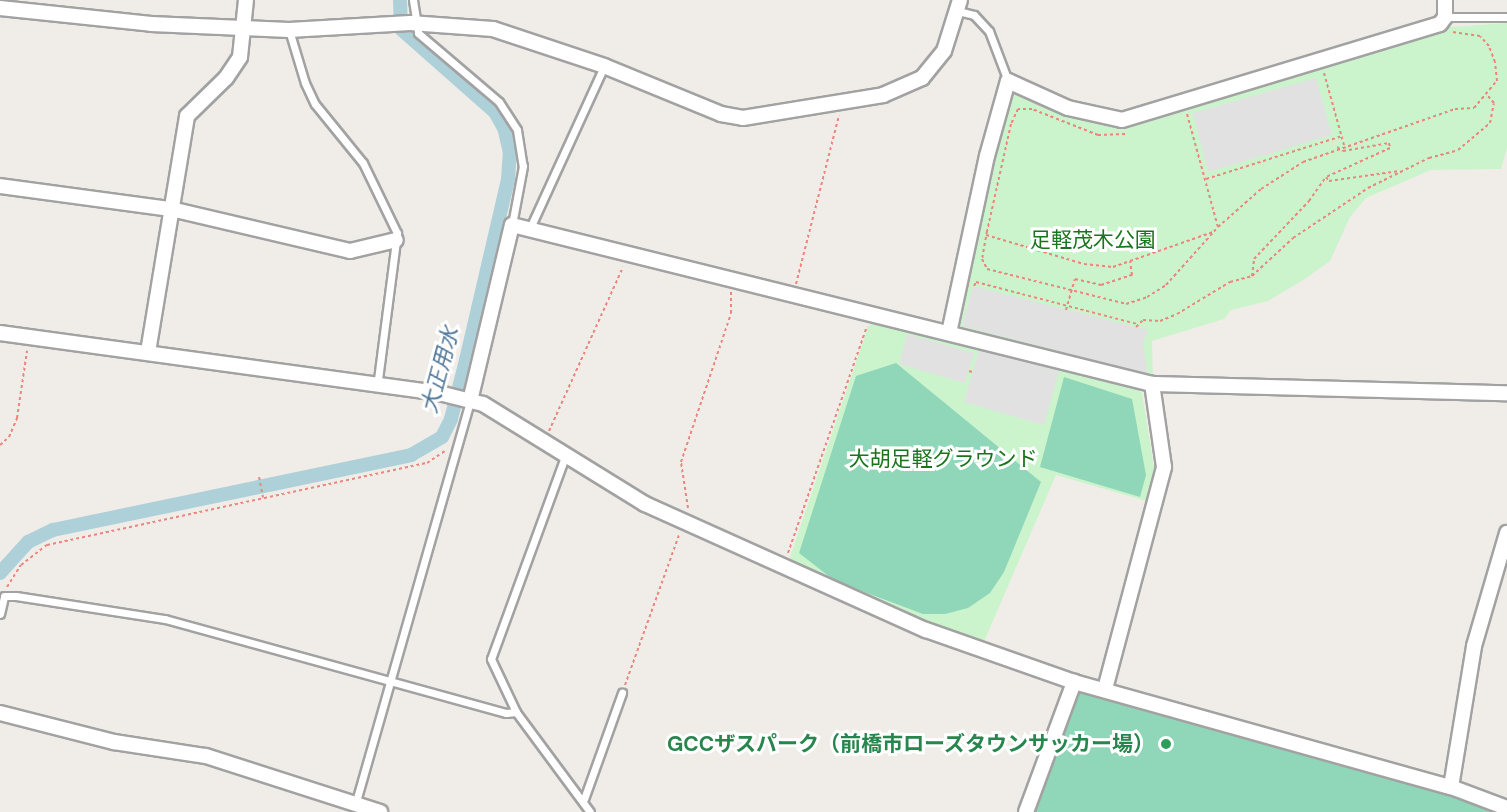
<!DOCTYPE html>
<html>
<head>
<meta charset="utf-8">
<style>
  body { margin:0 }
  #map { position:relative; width:1507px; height:812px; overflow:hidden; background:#f0ede8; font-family:"DM Sans","Noto Sans JP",sans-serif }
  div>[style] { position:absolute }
  .park>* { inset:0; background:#cbf4cd }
  .pitch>* { inset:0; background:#90d6b8 }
  .parking>* { inset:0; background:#e1e1e1 }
  .canal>* { height:14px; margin:-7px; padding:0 7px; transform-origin:7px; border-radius:7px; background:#aed1d9 }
  .path>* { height:2px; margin-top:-1px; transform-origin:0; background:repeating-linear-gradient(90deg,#eb857e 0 3px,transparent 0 6px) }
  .roads { filter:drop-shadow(2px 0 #a2a2a2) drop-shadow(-2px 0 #a2a2a2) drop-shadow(0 2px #a2a2a2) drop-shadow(0 -2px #a2a2a2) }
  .service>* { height:7px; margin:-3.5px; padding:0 3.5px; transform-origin:3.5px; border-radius:3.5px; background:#fff }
  .minor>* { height:14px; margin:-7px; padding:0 7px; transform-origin:7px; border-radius:7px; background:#fff }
  .dots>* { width:16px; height:16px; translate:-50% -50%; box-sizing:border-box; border:3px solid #fff; border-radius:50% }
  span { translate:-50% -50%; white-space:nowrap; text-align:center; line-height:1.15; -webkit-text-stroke:6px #fff; paint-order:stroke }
  .park-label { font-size:21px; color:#18751c }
  .leisure-label { font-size:21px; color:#27864d; font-weight:700 }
  .right { translate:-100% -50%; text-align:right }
  .water-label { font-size:22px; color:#507798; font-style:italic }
</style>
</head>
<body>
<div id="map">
  <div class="park">
    <i style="clip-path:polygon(1507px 23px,1507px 148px,1501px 169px,1431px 170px,1366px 198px,1350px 217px,1330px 261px,1305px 279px,1268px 301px,1231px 310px,1224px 319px,1152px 341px,1153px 378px,953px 330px,1010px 90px,1070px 114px,1123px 125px,1449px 27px)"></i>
    <i style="clip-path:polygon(873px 323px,1135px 387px,1142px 393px,1155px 474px,1150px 502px,1056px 475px,983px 644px,793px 565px,790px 557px,868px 327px)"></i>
  </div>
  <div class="pitch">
    <i style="clip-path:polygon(896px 363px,1041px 482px,1004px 572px,990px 593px,968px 608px,945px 614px,923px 614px,835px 581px,799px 553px,856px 376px)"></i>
    <i style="clip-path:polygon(1064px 377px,1132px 399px,1146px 475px,1140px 497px,1040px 467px)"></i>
    <i style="clip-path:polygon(1083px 691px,1451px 793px,1502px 812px,1032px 812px,1074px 695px)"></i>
  </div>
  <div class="parking">
    <i style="clip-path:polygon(1316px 78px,1332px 135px,1208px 172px,1193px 113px)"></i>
    <i style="clip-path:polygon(973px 286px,1148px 330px,1143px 344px,1148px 374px,962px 326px)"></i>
    <i style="clip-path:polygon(907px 334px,974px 353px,965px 383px,899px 364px)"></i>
    <i style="clip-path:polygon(979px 349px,1059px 371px,1044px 425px,964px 402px)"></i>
  </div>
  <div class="canal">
    <i style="left:0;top:573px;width:42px;rotate:-47.9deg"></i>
    <i style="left:28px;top:542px;width:28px;rotate:-26deg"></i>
    <i style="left:53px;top:530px;width:366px;rotate:-11.8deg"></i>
    <i style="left:411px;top:455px;width:36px;rotate:-30deg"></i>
    <i style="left:442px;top:437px;width:20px;rotate:-63deg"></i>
    <i style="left:451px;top:419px;width:61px;rotate:-75.7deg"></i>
    <i style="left:466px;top:360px;width:186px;rotate:-76.9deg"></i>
    <i style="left:508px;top:179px;width:26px;rotate:-86deg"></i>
    <i style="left:510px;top:153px;width:26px;rotate:-103deg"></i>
    <i style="left:504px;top:128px;width:18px;rotate:-119deg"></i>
    <i style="left:495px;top:112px;width:125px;rotate:-138.6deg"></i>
    <i style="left:401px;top:29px;width:29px;rotate:-92deg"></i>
  </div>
  <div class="path">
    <i style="left:1324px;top:73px;width:75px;rotate:74.5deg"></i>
    <i style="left:1187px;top:114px;width:117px;rotate:74.7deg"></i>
    <i style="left:1125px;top:134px;width:27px;rotate:178deg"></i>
    <i style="left:1098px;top:135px;width:71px;rotate:-158.5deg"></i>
    <i style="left:1032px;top:109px;width:14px;rotate:180deg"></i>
    <i style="left:1018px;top:109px;width:17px;rotate:115deg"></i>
    <i style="left:1011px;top:124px;width:110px;rotate:102.6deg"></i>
    <i style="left:987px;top:231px;width:28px;rotate:100deg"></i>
    <i style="left:982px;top:259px;width:11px;rotate:63deg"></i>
    <i style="left:987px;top:269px;width:143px;rotate:14.1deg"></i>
    <i style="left:1126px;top:304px;width:22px;rotate:-18deg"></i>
    <i style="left:1147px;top:297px;width:22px;rotate:-32deg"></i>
    <i style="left:1166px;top:285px;width:78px;rotate:-48.1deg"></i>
    <i style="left:1218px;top:227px;width:57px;rotate:-41.5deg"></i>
    <i style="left:1261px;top:189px;width:50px;rotate:-32.7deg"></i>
    <i style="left:1303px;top:162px;width:161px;rotate:-19.2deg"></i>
    <i style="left:1455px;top:109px;width:19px;rotate:-3deg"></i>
    <i style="left:1474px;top:108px;width:35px;rotate:-50deg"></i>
    <i style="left:1497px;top:81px;width:19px;rotate:-96deg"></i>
    <i style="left:1495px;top:62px;width:17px;rotate:-111deg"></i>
    <i style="left:1489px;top:46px;width:13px;rotate:-132deg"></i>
    <i style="left:1480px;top:36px;width:28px;rotate:-172deg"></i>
    <i style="left:1337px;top:147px;width:7px;rotate:34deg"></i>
    <i style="left:1343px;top:151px;width:47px;rotate:-9.9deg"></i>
    <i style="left:1389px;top:143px;width:5px;rotate:79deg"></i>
    <i style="left:1390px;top:148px;width:70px;rotate:155.6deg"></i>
    <i style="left:1326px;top:177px;width:5px;rotate:53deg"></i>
    <i style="left:1329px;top:181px;width:71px;rotate:-8.1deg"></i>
    <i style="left:1206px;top:179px;width:143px;rotate:-17.5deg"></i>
    <i style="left:986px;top:235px;width:102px;rotate:16.5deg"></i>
    <i style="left:1084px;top:264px;width:29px;rotate:6deg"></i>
    <i style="left:1113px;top:267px;width:106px;rotate:-19.3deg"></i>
    <i style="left:1252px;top:276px;width:17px;rotate:-83deg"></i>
    <i style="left:1254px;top:259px;width:80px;rotate:-46.5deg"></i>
    <i style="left:1309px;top:201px;width:29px;rotate:-55deg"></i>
    <i style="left:796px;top:284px;width:174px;rotate:-75.7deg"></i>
    <i style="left:974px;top:286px;width:4px;rotate:-63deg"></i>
    <i style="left:976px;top:282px;width:166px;rotate:14.6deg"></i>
    <i style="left:1066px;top:310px;width:32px;rotate:-74deg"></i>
    <i style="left:1075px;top:279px;width:27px;rotate:13deg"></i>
    <i style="left:1101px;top:285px;width:33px;rotate:-18deg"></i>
    <i style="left:1132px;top:275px;width:14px;rotate:-98deg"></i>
    <i style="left:1136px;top:327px;width:10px;rotate:-45deg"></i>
    <i style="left:1143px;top:320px;width:17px;rotate:3deg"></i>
    <i style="left:1160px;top:321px;width:18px;rotate:-22deg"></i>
    <i style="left:1177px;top:314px;width:62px;rotate:-31.1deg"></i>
    <i style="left:1230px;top:282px;width:23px;rotate:-15deg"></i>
    <i style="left:1252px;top:276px;width:56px;rotate:-42.8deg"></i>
    <i style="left:1293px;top:238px;width:90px;rotate:-33.7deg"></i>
    <i style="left:1368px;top:188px;width:68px;rotate:-26.2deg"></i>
    <i style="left:1429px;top:158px;width:30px;rotate:-15deg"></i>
    <i style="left:1458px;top:150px;width:42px;rotate:-40.2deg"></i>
    <i style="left:1490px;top:123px;width:20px;rotate:-79deg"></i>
    <i style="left:1494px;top:103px;width:11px;rotate:-131deg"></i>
    <i style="left:969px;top:371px;width:3px;rotate:18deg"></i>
    <i style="left:549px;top:431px;width:180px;rotate:-65.7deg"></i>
    <i style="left:0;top:445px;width:12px;rotate:-42deg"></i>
    <i style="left:9px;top:437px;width:21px;rotate:-67deg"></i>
    <i style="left:17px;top:418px;width:68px;rotate:-81.5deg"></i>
    <i style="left:259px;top:477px;width:21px;rotate:79deg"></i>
    <i style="left:688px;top:508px;width:47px;rotate:-98.7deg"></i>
    <i style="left:681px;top:462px;width:157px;rotate:-71.4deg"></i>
    <i style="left:731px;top:313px;width:21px;rotate:-90deg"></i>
    <i style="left:788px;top:553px;width:240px;rotate:-70.8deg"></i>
    <i style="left:7px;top:587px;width:26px;rotate:-58deg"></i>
    <i style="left:21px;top:565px;width:33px;rotate:-38deg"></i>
    <i style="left:47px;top:545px;width:389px;rotate:-12.2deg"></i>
    <i style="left:427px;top:463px;width:23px;rotate:-34deg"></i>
    <i style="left:625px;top:685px;width:159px;rotate:-70.2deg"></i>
  </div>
  <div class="roads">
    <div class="service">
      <i style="left:413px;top:0;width:33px;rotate:81deg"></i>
      <i style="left:418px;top:33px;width:106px;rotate:40.4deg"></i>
      <i style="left:499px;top:102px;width:33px;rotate:57deg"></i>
      <i style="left:517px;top:130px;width:36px;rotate:81deg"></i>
      <i style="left:523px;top:166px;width:60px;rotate:100.6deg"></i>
      <i style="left:958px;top:11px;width:16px;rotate:14deg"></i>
      <i style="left:974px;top:15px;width:22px;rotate:47deg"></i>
      <i style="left:989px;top:31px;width:53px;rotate:69.2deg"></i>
      <i style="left:1445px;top:17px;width:62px"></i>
      <i style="left:289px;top:30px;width:55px;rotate:73.2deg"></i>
      <i style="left:305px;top:83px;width:23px;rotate:65deg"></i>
      <i style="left:315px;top:104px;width:76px;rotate:50.9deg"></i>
      <i style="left:363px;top:163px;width:78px;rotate:64.1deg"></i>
      <i style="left:397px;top:233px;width:154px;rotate:97.4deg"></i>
      <i style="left:530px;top:228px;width:178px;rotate:-65.4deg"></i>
      <i style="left:566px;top:454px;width:218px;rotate:110.1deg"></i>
      <i style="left:491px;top:659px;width:59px;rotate:64.7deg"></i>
      <i style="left:516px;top:712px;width:124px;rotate:53.5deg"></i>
      <i style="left:0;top:614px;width:18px;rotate:-77deg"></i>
      <i style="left:4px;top:596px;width:12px"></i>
      <i style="left:16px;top:596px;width:151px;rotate:8.8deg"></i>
      <i style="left:165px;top:619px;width:354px;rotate:15.4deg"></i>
      <i style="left:506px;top:713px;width:10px;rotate:-6deg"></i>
      <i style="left:584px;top:799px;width:113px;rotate:-70.3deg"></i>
      <i style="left:355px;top:805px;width:420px;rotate:-74.1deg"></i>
    </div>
    <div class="minor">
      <i style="left:0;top:8px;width:152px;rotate:6deg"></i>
      <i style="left:151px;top:24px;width:138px;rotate:2.5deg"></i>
      <i style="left:289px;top:30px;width:121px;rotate:-3.3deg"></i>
      <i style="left:410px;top:23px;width:83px;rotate:4.1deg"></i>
      <i style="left:493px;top:29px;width:117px;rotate:18.4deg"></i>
      <i style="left:604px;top:66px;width:126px;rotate:22.3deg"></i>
      <i style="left:721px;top:114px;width:22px;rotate:10deg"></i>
      <i style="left:743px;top:118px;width:142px;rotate:-9.3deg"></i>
      <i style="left:883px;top:95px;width:43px;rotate:-23.6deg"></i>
      <i style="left:922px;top:78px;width:35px;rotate:-51deg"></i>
      <i style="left:944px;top:51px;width:53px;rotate:-72.6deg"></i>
      <i style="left:0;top:186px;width:173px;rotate:7.7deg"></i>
      <i style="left:171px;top:209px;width:184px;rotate:13.2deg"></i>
      <i style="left:350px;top:251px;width:47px;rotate:-13.4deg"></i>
      <i style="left:0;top:333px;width:447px;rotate:7.8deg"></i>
      <i style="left:443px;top:394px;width:41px;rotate:14deg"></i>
      <i style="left:483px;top:404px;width:190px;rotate:31.7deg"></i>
      <i style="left:645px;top:504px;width:308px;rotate:24.2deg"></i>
      <i style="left:926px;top:630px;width:157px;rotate:19.4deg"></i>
      <i style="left:1074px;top:682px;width:391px;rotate:15.6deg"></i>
      <i style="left:1451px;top:787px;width:60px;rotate:20.6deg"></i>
      <i style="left:949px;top:333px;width:181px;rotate:-77.9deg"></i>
      <i style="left:987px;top:156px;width:78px;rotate:-74.4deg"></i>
      <i style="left:1008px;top:81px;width:66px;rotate:24.2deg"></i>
      <i style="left:1068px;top:108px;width:55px;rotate:12.5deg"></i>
      <i style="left:1122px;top:120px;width:332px;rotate:-16.8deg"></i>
      <i style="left:1440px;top:24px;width:9px;rotate:-54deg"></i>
      <i style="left:1445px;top:17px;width:17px;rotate:-90deg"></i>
      <i style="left:148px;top:352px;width:239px;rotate:-80.6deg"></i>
      <i style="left:187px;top:116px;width:54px;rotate:-44.3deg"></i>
      <i style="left:226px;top:78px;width:25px;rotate:-56deg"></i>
      <i style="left:240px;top:57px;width:57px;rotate:-84deg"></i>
      <i style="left:470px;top:401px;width:181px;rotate:-76.6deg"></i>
      <i style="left:512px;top:225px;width:659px;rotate:13.95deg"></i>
      <i style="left:1152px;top:384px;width:355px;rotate:1.5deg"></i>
      <i style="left:1105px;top:689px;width:230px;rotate:-75.1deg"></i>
      <i style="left:1164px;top:467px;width:84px;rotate:-98.2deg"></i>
      <i style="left:0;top:713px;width:118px;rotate:14.3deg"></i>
      <i style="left:114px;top:742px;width:93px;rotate:8.7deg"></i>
      <i style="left:206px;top:756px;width:183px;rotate:17.8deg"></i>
      <i style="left:1451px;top:787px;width:143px;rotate:-80.7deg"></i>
      <i style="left:1474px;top:646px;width:118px;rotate:-73.7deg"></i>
      <i style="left:1026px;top:812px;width:139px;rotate:-69.7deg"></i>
    </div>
  </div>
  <div class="dots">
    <i style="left:1166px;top:744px;background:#2e9e5b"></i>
  </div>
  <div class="park-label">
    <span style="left:1093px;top:240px">足軽茂木公園</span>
    <span style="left:943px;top:459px">大胡足軽グラウンド</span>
  </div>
  <div class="leisure-label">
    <span class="right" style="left:1154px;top:744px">GCCザスパーク（前橋市ローズタウンサッカー場）</span>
  </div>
  <div class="water-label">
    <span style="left:440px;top:370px;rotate:-75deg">大正用水</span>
  </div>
</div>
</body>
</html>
